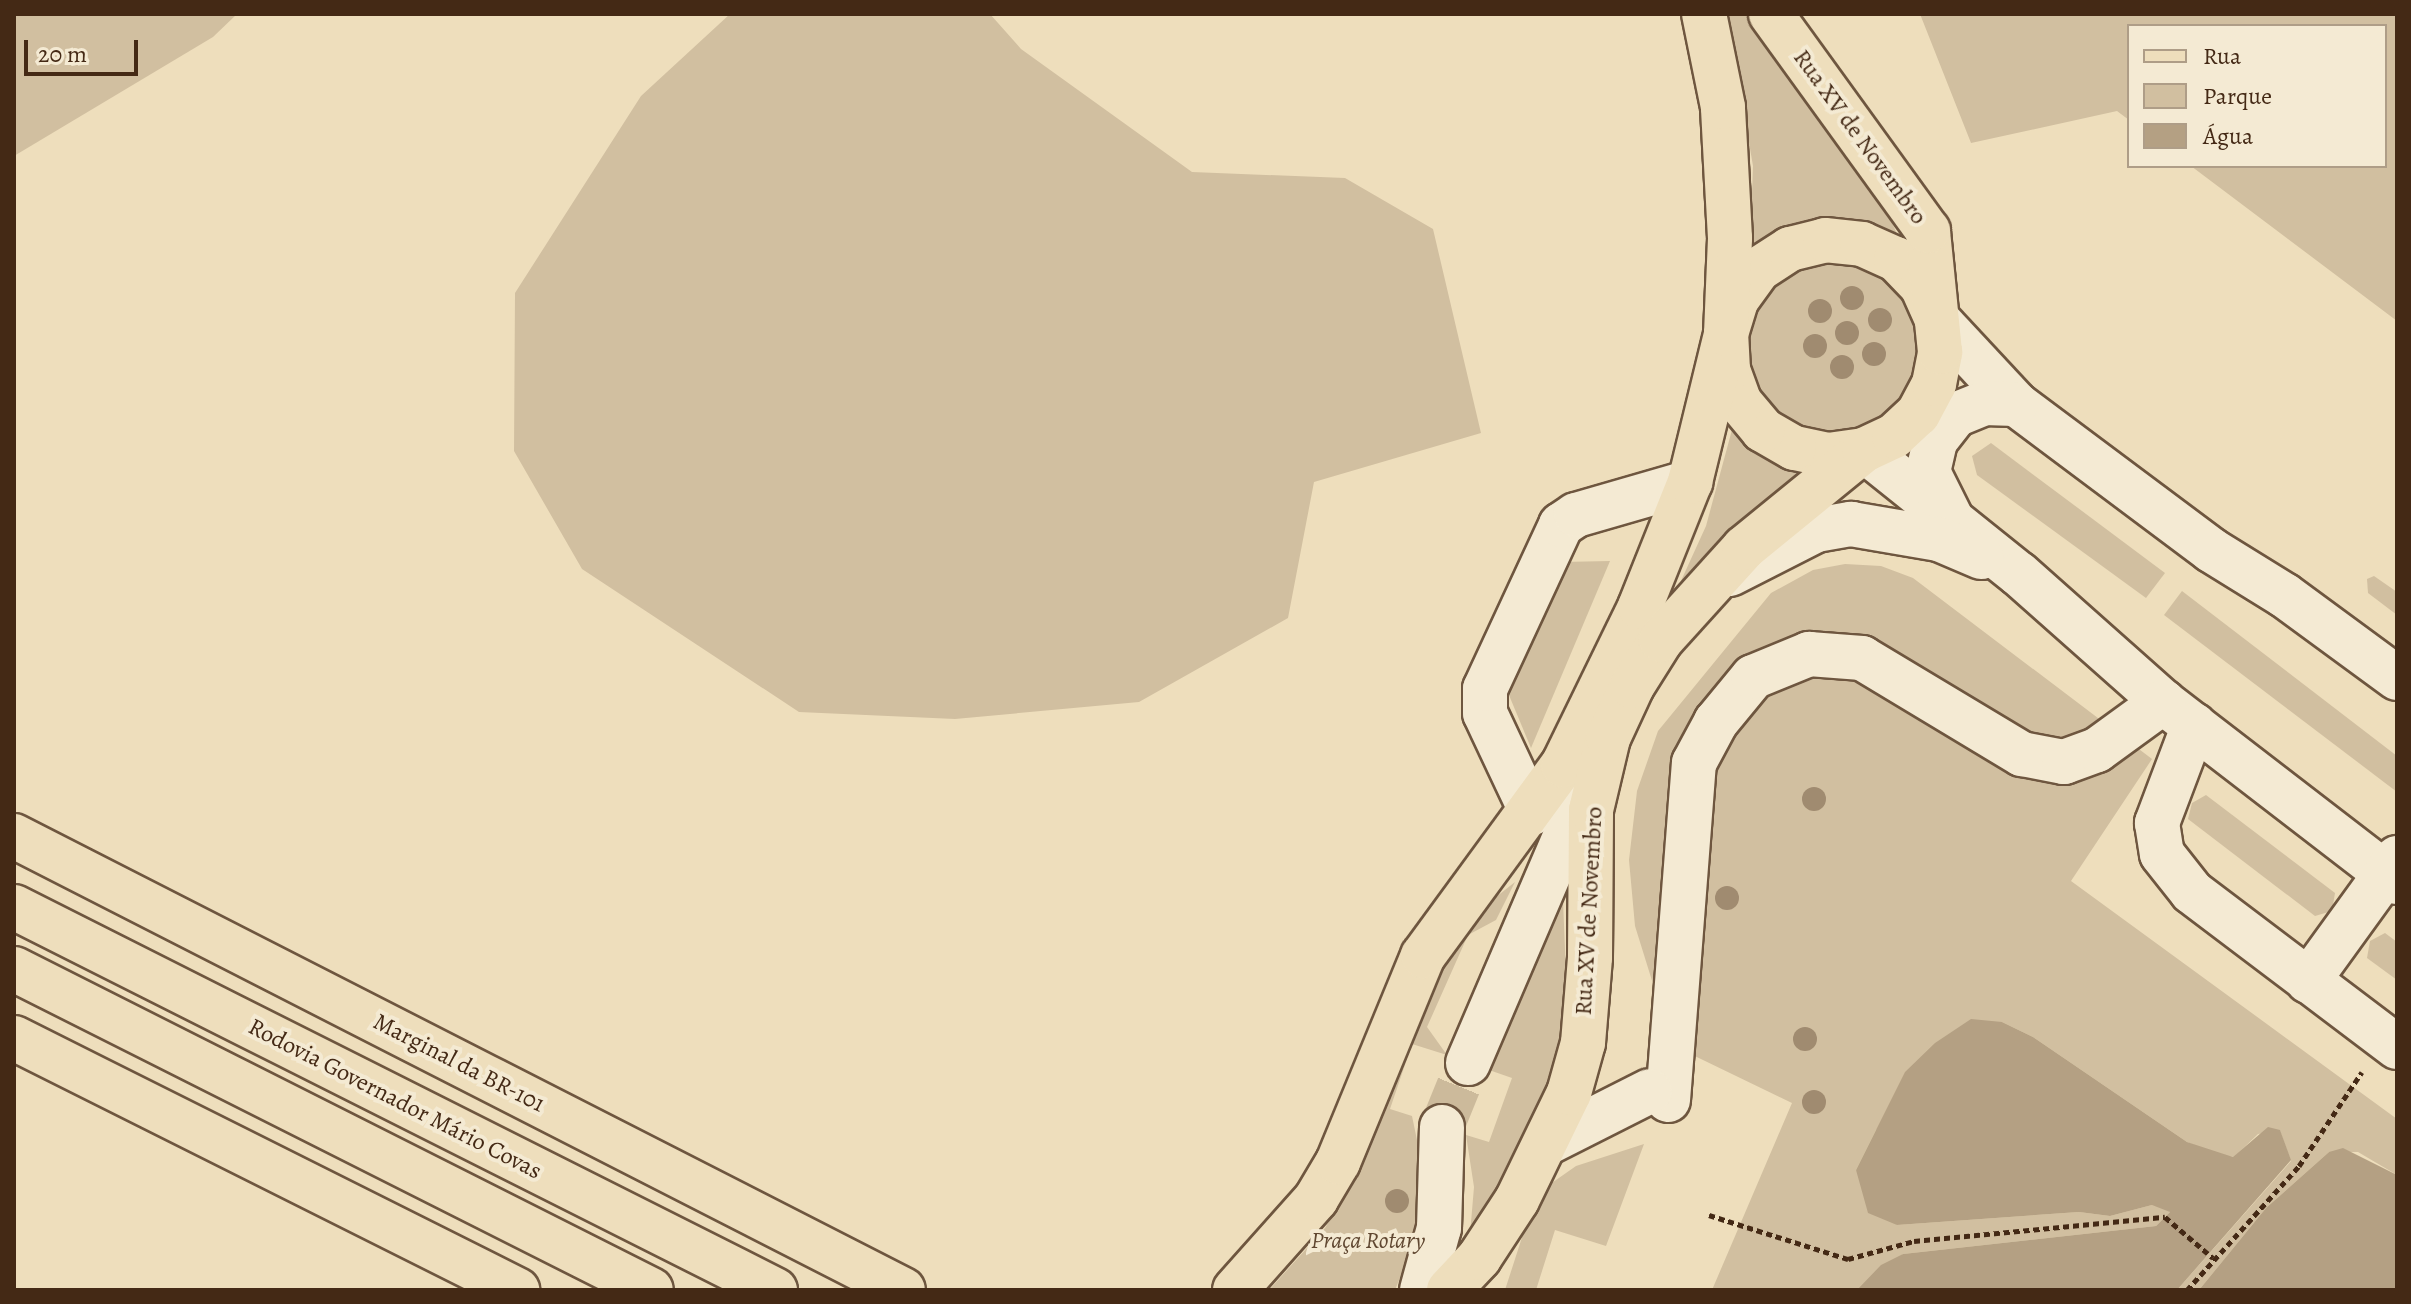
<!DOCTYPE html>
<html>
<head>
<meta charset="utf-8">
<style>
  body { margin:0 }
  #map { position:relative; width:2411px; height:1304px; overflow:hidden; background:#eedebc; font-family:Alegreya,serif }
  div>[style] { position:absolute }
  .green>* { inset:0; background:#d1bfa0 }
  .round { border-radius:50% }
  .water>* { inset:0; background:#b4a083 }
  .minor-tunnel>* { height:44px; margin-top:-22px; transform-origin:0; background:repeating-linear-gradient(90deg,#ccba9b 0 44px,transparent 0 66px) }
  .path>* { height:5px; margin-top:-2.5px; transform-origin:0; background:repeating-linear-gradient(90deg,#442915 0 6px,transparent 0 10px) }
  .roads { filter:drop-shadow(2px 0 #6e563f) drop-shadow(-2px 0 #6e563f) drop-shadow(0 2px #6e563f) drop-shadow(0 -2px #6e563f) }
  .minor>* { height:44px; margin:-22px; padding:0 22px; transform-origin:22px; border-radius:22px; background:#f4ead3 }
  .major>* { height:44px; margin:-22px; padding:0 22px; transform-origin:22px; border-radius:22px; background:#eedebc }
  .highway>* { height:44px; margin:-22px; padding:0 22px; transform-origin:22px; border-radius:22px; background:#eedebc }
  .trees>* { width:24px; height:24px; margin:-12px; border-radius:50%; background:#a08b70 }
  span { translate:-50% -50%; white-space:nowrap; text-align:center; line-height:1.15; -webkit-text-stroke:8px #f4ead3; paint-order:stroke }
  .street-label { font-size:24px; color:#442915 }
  .park-label { font-size:24px; color:#604731; font-style:italic }
  .frame { position:absolute; inset:0; border:16px solid #442915; pointer-events:none }
  .legend { position:absolute; left:2127px; top:24px; width:260px; height:144px; box-sizing:border-box; background:#f4ead3; border:2px solid #ae9d87; margin:0; padding:10px 14px; list-style:none; font-size:24px; color:#442915 }
  .legend li { display:flex; align-items:center; gap:16px; height:40px }
  .legend b { width:40px; border:2px solid #ae9d87 }
  .scale { position:absolute; left:24px; top:40px; width:114px; height:36px; box-sizing:border-box; border:4px solid #442915; border-top:0; padding-left:10px; font-size:24px; line-height:28px; white-space:nowrap; color:#442915; -webkit-text-stroke:6px #f4ead3; paint-order:stroke }
</style>
</head>
<body>
<div id="map">
  <div class="green">
    <i style="clip-path:polygon(14px 14px,237px 14px,213px 37px,14px 156px)"></i>
    <i style="clip-path:polygon(730px 14px,990px 14px,1021px 49px,1192px 172px,1345px 178px,1433px 229px,1481px 433px,1314px 482px,1288px 618px,1139px 702px,955px 719px,799px 712px,582px 569px,514px 451px,515px 293px,641px 96px)"></i>
    <i style="clip-path:polygon(1727px 14px,1748px 14px,1881px 198px,1897px 234px,1838px 219px,1802px 223px,1750px 249px,1753px 166px)"></i>
    <i style="clip-path:polygon(1920px 14px,2397px 14px,2397px 321px,2191px 166px,2385px 166px,2385px 26px,2129px 26px,2129px 120px,2117px 111px,1971px 143px)"></i>
    <i class="round" style="left:1747px;top:262px;width:172px;height:172px"></i>
    <i style="clip-path:polygon(1733px 426px,1820px 467px,1670px 605px,1706px 526px)"></i>
    <i style="clip-path:polygon(1991px 443px,2165px 573px,2146px 598px,1977px 475px,1972px 456px)"></i>
    <i style="clip-path:polygon(1610px 561px,1531px 748px,1506px 688px,1562px 562px)"></i>
    <i style="clip-path:polygon(1845px 564px,1881px 566px,1913px 578px,2152px 759px,2071px 881px,2397px 1119px,2397px 1175px,2358px 1152px,2329px 1152px,2266px 1208px,2199px 1290px,2177px 1290px,2291px 1161px,2280px 1131px,2258px 1134px,2234px 1157px,2218px 1155px,2187px 1142px,2033px 1037px,2002px 1022px,1876px 1130px,1856px 1170px,1897px 1225px,2079px 1212px,2110px 1216px,2152px 1205px,2163px 1206px,2170px 1212px,2156px 1226px,1903px 1254px,1857px 1290px,1712px 1290px,1792px 1103px,1672px 1045px,1635px 926px,1629px 860px,1637px 791px,1658px 731px,1771px 593px,1813px 570px)"></i>
    <i style="clip-path:polygon(2374px 576px,2397px 592px,2397px 615px,2368px 593px,2367px 579px)"></i>
    <i style="clip-path:polygon(2182px 591px,2397px 756px,2397px 792px,2164px 615px)"></i>
    <i style="clip-path:polygon(2206px 795px,2335px 893px,2332px 911px,2315px 916px,2188px 819px,2192px 803px)"></i>
    <i style="clip-path:polygon(1515px 882px,1496px 920px,1468px 935px,1427px 1027px,1447px 1055px,1412px 1044px,1390px 1109px,1412px 1116px,1427px 1188px,1420px 1228px,1395px 1290px,1269px 1290px,1325px 1228px,1361px 1166px,1439px 965px,1491px 901px)"></i>
    <i style="clip-path:polygon(1563px 900px,1567px 1000px,1553px 1072px,1522px 1164px,1470px 1234px,1474px 1187px,1466px 1135px,1489px 1142px,1512px 1078px,1489px 1070px)"></i>
    <i style="clip-path:polygon(2385px 933px,2397px 942px,2397px 980px,2367px 958px,2370px 941px)"></i>
    <i style="clip-path:polygon(1644px 1144px,1606px 1246px,1555px 1230px,1536px 1290px,1505px 1290px,1536px 1194px,1576px 1166px)"></i>
  </div>
  <div class="water">
    <i style="clip-path:polygon(1971px 1019px,2002px 1022px,2033px 1037px,2187px 1142px,2233px 1157px,2268px 1127px,2280px 1130px,2291px 1160px,2177px 1290px,1857px 1290px,1881px 1265px,1903px 1254px,2156px 1226px,2170px 1212px,2152px 1205px,2110px 1216px,2079px 1212px,1897px 1225px,1868px 1213px,1856px 1170px,1905px 1072px,1935px 1043px)"></i>
    <i style="clip-path:polygon(2343px 1148px,2397px 1175px,2397px 1290px,2199px 1290px,2266px 1208px,2329px 1152px)"></i>
  </div>
  <div class="minor-tunnel">
    <i style="left:1442px;top:1127px;width:69px;rotate:-67.9deg"></i>
  </div>
  <div class="path">
    <i style="left:1709px;top:1215px;width:146px;rotate:17.6deg"></i>
    <i style="left:1848px;top:1259px;width:68px;rotate:-15.3deg"></i>
    <i style="left:1914px;top:1241px;width:252px;rotate:-5.5deg"></i>
    <i style="left:2165px;top:1217px;width:63px;rotate:40.5deg"></i>
    <i style="left:2187px;top:1290px;width:167px;rotate:-47.9deg"></i>
    <i style="left:2299px;top:1166px;width:113px;rotate:-56.2deg"></i>
  </div>
  <div class="roads">
    <div class="minor">
      <i style="left:1937px;top:319px;width:116px;rotate:47.1deg"></i>
      <i style="left:2016px;top:404px;width:244px;rotate:36.8deg"></i>
      <i style="left:2211px;top:550px;width:86px;rotate:31.7deg"></i>
      <i style="left:2284px;top:595px;width:140px;rotate:36.3deg"></i>
      <i style="left:1864px;top:450px;width:198px;rotate:38.7deg"></i>
      <i style="left:2019px;top:574px;width:193px;rotate:41.6deg"></i>
      <i style="left:2163px;top:702px;width:295px;rotate:37.6deg"></i>
      <i style="left:1950px;top:516px;width:49px;rotate:-116.6deg"></i>
      <i style="left:1928px;top:472px;width:32px;rotate:-77deg"></i>
      <i style="left:1935px;top:441px;width:33px;rotate:-52deg"></i>
      <i style="left:1955px;top:415px;width:31px;rotate:-22deg"></i>
      <i style="left:1984px;top:403px;width:32px;rotate:2deg"></i>
      <i style="left:1730px;top:574px;width:97px;rotate:-27.1deg"></i>
      <i style="left:1816px;top:530px;width:36px;rotate:-10deg"></i>
      <i style="left:1851px;top:524px;width:89px;rotate:9.7deg"></i>
      <i style="left:1939px;top:539px;width:46px;rotate:23.2deg"></i>
      <i style="left:2194px;top:725px;width:105px;rotate:110.7deg"></i>
      <i style="left:2157px;top:823px;width:31px;rotate:81deg"></i>
      <i style="left:2162px;top:854px;width:48px;rotate:51.7deg"></i>
      <i style="left:2192px;top:892px;width:257px;rotate:37.1deg"></i>
      <i style="left:1532px;top:813px;width:110px;rotate:-115.2deg"></i>
      <i style="left:1485px;top:713px;width:24px;rotate:-90deg"></i>
      <i style="left:1485px;top:689px;width:181px;rotate:-65.1deg"></i>
      <i style="left:1561px;top:525px;width:18px;rotate:-34deg"></i>
      <i style="left:1576px;top:515px;width:119px;rotate:-16.1deg"></i>
      <i style="left:2308px;top:981px;width:152px;rotate:-54.1deg"></i>
      <i style="left:1468px;top:1063px;width:318px;rotate:-66.8deg"></i>
      <i style="left:1668px;top:1100px;width:338px;rotate:-85.6deg"></i>
      <i style="left:1694px;top:763px;width:47px;rotate:-61.8deg"></i>
      <i style="left:1716px;top:722px;width:58px;rotate:-50.6deg"></i>
      <i style="left:1753px;top:677px;width:61px;rotate:-22.3deg"></i>
      <i style="left:1809px;top:654px;width:53px;rotate:4.3deg"></i>
      <i style="left:1862px;top:658px;width:187px;rotate:31deg"></i>
      <i style="left:2022px;top:754px;width:43px;rotate:10.8deg"></i>
      <i style="left:2064px;top:762px;width:35px;rotate:-20deg"></i>
      <i style="left:2097px;top:750px;width:82px;rotate:-36deg"></i>
      <i style="left:1547px;top:1143px;width:115px;rotate:-26.8deg"></i>
      <i style="left:1422px;top:1290px;width:64px;rotate:-74.7deg"></i>
      <i style="left:1439px;top:1228px;width:101px;rotate:-88.3deg"></i>
    </div>
    <div class="major">
      <i style="left:1864px;top:450px;width:36px;rotate:172deg"></i>
      <i style="left:1828px;top:455px;width:35px;rotate:-168deg"></i>
      <i style="left:1794px;top:448px;width:36px;rotate:-150deg"></i>
      <i style="left:1763px;top:430px;width:35px;rotate:-130deg"></i>
      <i style="left:1740px;top:403px;width:35px;rotate:-110deg"></i>
      <i style="left:1728px;top:370px;width:36px;rotate:-93deg"></i>
      <i style="left:1726px;top:334px;width:37px;rotate:-73deg"></i>
      <i style="left:1737px;top:299px;width:37px;rotate:-54deg"></i>
      <i style="left:1759px;top:269px;width:37px;rotate:-33deg"></i>
      <i style="left:1790px;top:249px;width:36px;rotate:-14deg"></i>
      <i style="left:1825px;top:240px;width:37px;rotate:6deg"></i>
      <i style="left:1862px;top:244px;width:37px;rotate:24deg"></i>
      <i style="left:1896px;top:259px;width:37px;rotate:46deg"></i>
      <i style="left:1922px;top:286px;width:34px;rotate:66deg"></i>
      <i style="left:14px;top:836px;width:998px;rotate:27.05deg"></i>
      <i style="left:14px;top:1038px;width:563px;rotate:26.61deg"></i>
      <i style="left:1235px;top:1290px;width:122px;rotate:-48.3deg"></i>
      <i style="left:1316px;top:1199px;width:43px;rotate:-59.3deg"></i>
      <i style="left:1338px;top:1162px;width:223px;rotate:-67.6deg"></i>
      <i style="left:1423px;top:956px;width:237px;rotate:-53.8deg"></i>
      <i style="left:1563px;top:765px;width:176px;rotate:-64deg"></i>
      <i style="left:1640px;top:607px;width:135px;rotate:-68.2deg"></i>
      <i style="left:1690px;top:482px;width:152px;rotate:-76.3deg"></i>
      <i style="left:1726px;top:334px;width:96px;rotate:-87.6deg"></i>
      <i style="left:1730px;top:238px;width:131px;rotate:-93.1deg"></i>
      <i style="left:1723px;top:107px;width:95px;rotate:-101.5deg"></i>
      <i style="left:1449px;top:1290px;width:44px;rotate:-46.8deg"></i>
      <i style="left:1479px;top:1258px;width:69px;rotate:-56.8deg"></i>
      <i style="left:1517px;top:1200px;width:119px;rotate:-64.1deg"></i>
      <i style="left:1569px;top:1093px;width:52px;rotate:-74.4deg"></i>
      <i style="left:1583px;top:1043px;width:86px;rotate:-85.3deg"></i>
      <i style="left:1590px;top:957px;width:147px;rotate:-89.6deg"></i>
      <i style="left:1591px;top:810px;width:74px;rotate:-76.7deg"></i>
      <i style="left:1608px;top:738px;width:57px;rotate:-65.2deg"></i>
      <i style="left:1632px;top:686px;width:54px;rotate:-57.8deg"></i>
      <i style="left:1661px;top:640px;width:124px;rotate:-47.9deg"></i>
      <i style="left:1744px;top:548px;width:155px;rotate:-39.2deg"></i>
      <i style="left:1864px;top:450px;width:33px;rotate:-25deg"></i>
      <i style="left:1894px;top:436px;width:33px;rotate:-43deg"></i>
      <i style="left:1918px;top:414px;width:34px;rotate:-62deg"></i>
      <i style="left:1934px;top:384px;width:33px;rotate:-79deg"></i>
      <i style="left:1940px;top:352px;width:122px;rotate:-95.7deg"></i>
      <i style="left:1928px;top:231px;width:268px;rotate:-125.9deg"></i>
    </div>
    <div class="highway">
      <i style="left:14px;top:907px;width:852px;rotate:26.72deg"></i>
      <i style="left:14px;top:969px;width:713px;rotate:26.74deg"></i>
    </div>
  </div>
  <div class="trees">
    <i style="left:1852px;top:298px"></i>
    <i style="left:1820px;top:311px"></i>
    <i style="left:1880px;top:320px"></i>
    <i style="left:1847px;top:333px"></i>
    <i style="left:1815px;top:346px"></i>
    <i style="left:1874px;top:354px"></i>
    <i style="left:1842px;top:367px"></i>
    <i style="left:1814px;top:799px"></i>
    <i style="left:1727px;top:898px"></i>
    <i style="left:1805px;top:1039px"></i>
    <i style="left:1814px;top:1102px"></i>
    <i style="left:1397px;top:1201px"></i>
  </div>
  <div class="street-label">
    <span style="left:1860px;top:137px;rotate:54deg">Rua XV de Novembro</span>
    <span style="left:1589px;top:911px;rotate:-87deg">Rua XV de Novembro</span>
    <span style="left:459px;top:1063px;rotate:27deg">Marginal da BR-101</span>
    <span style="left:395px;top:1099px;rotate:27deg">Rodovia Governador Mário Covas</span>
  </div>
  <div class="park-label">
    <span style="left:1368px;top:1241px">Praça Rotary</span>
  </div>
  <div class="frame"></div>
  <ul class="legend">
  <li><b style="height:10px;background:#eedebc"></b>Rua</li>
  <li><b style="height:22px;background:#d1bfa0"></b>Parque</li>
  <li><b style="height:22px;background:#b4a083"></b>Água</li>
  </ul>
  <div class="scale">20 m</div>
</div>
</body>
</html>
